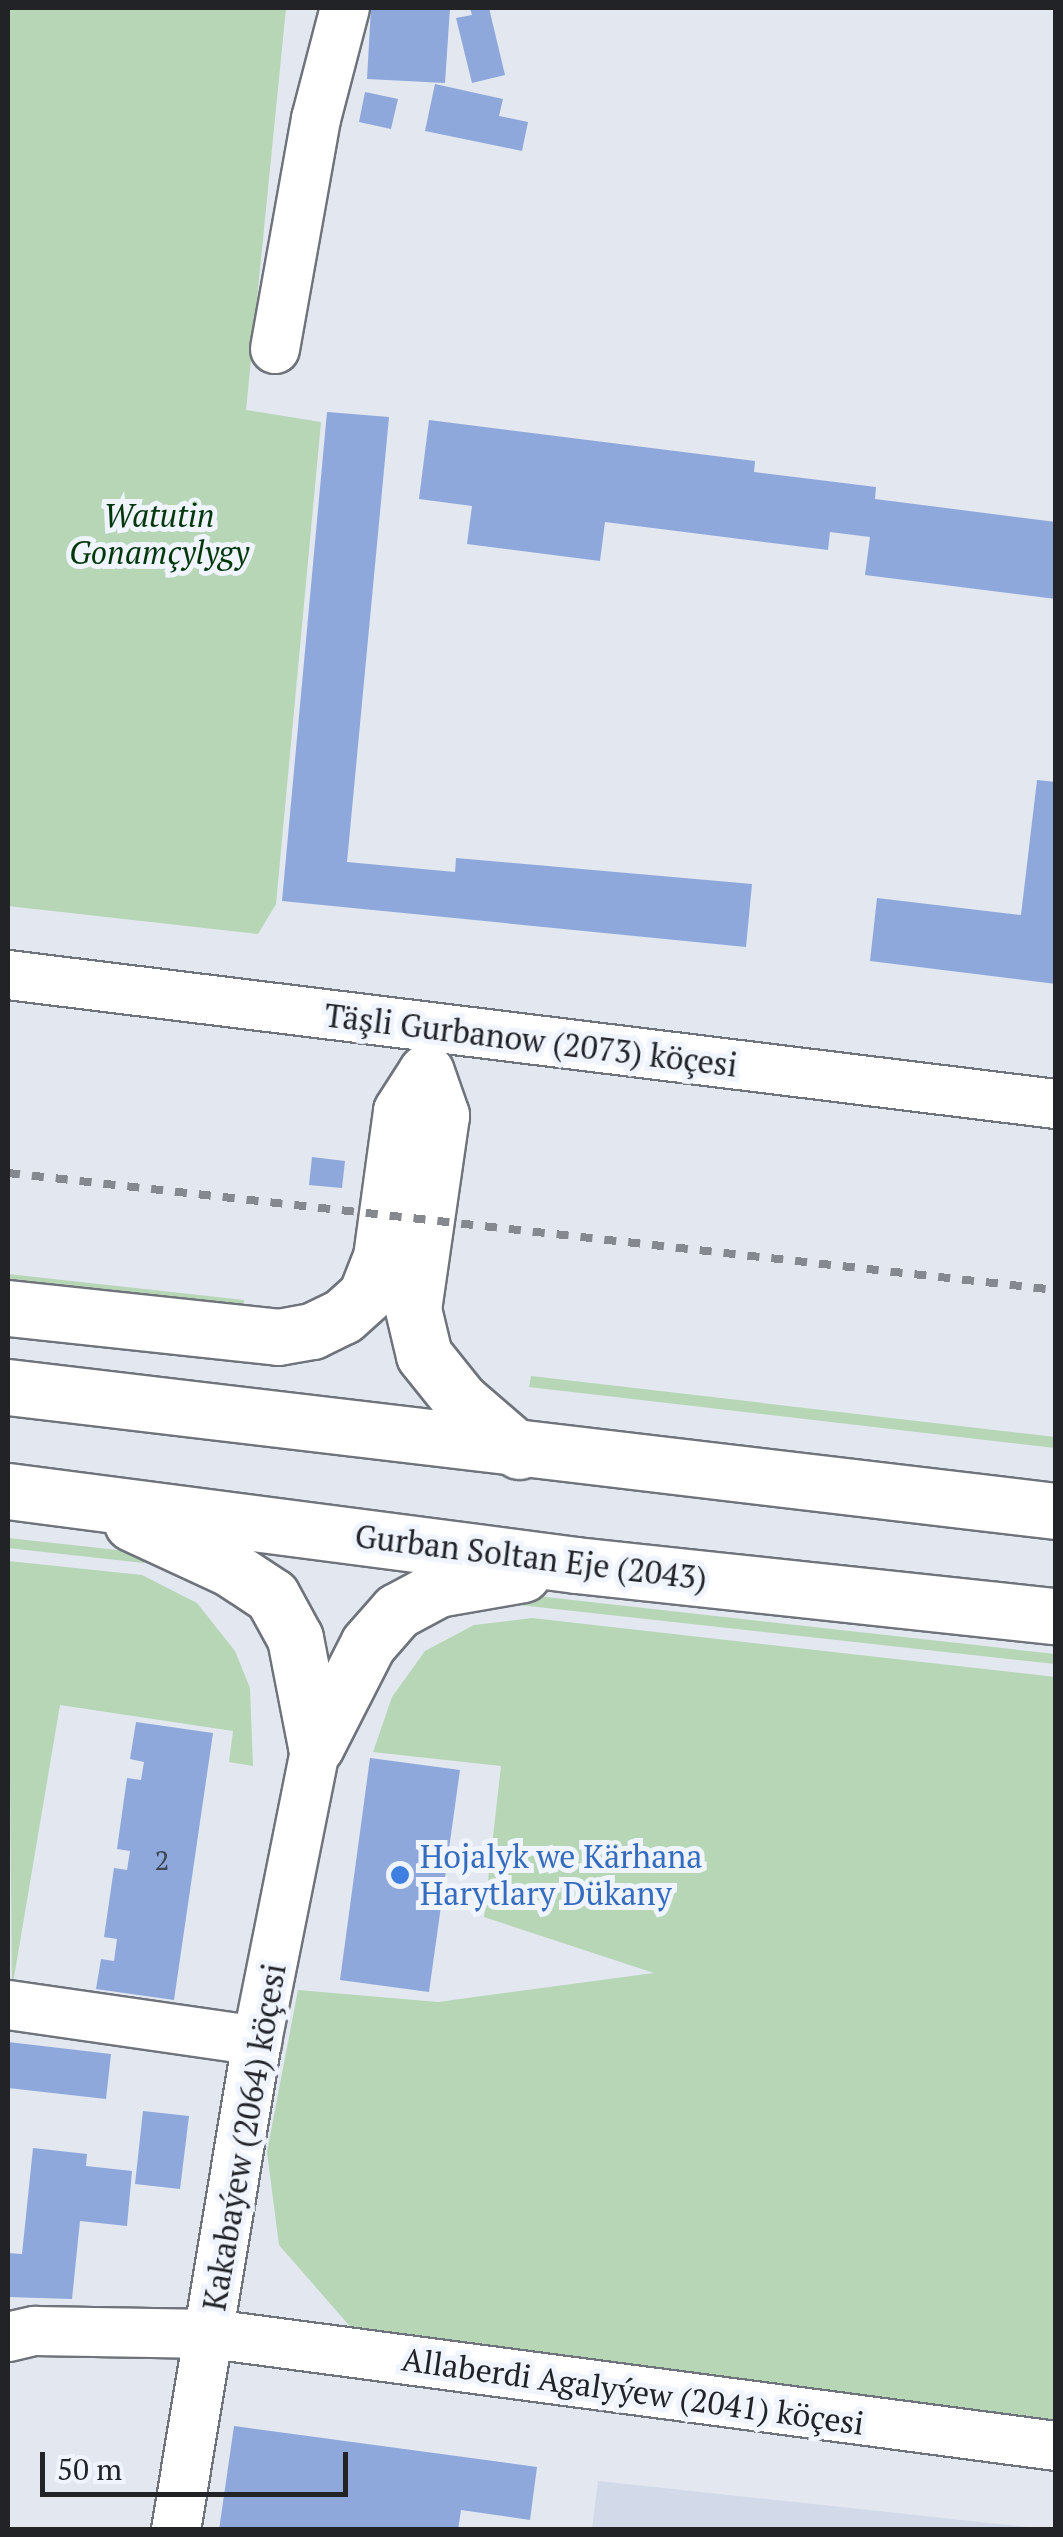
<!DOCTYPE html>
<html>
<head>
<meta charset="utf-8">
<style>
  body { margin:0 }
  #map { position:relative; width:1063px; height:2537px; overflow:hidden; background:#e2e7f0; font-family:"PT Serif",serif }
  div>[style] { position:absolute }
  .built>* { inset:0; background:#d2daea }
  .green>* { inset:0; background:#b6d6b6 }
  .building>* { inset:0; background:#8ea8dc }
  .roads { filter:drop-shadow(2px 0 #6f737b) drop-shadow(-2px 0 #6f737b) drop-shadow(0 2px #6f737b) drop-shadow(0 -2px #6f737b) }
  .minor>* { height:48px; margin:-24px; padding:0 24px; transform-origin:24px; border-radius:24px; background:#fff }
  .highway>* { height:55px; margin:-27.5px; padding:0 27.5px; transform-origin:27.5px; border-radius:27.5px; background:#fff }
  .rail>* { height:8px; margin-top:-4px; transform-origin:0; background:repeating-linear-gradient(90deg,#85888e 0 12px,transparent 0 24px) }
  .dots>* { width:28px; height:28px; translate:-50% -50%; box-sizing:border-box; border:5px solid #eff4fe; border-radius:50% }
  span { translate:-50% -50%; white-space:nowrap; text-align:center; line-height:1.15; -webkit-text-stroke:10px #eff4fe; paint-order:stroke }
  .number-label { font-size:28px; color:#3d4454 }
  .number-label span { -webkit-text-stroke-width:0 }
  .park-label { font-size:32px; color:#02370b; font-style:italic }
  .street-label { font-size:32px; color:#222327 }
  .shop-label { font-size:32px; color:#366cbe }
  .left { translate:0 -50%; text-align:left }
  .frame { position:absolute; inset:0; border:10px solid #222327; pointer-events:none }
  .scale { position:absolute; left:40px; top:2452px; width:308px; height:45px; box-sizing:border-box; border:5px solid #222327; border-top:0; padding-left:12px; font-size:30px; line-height:35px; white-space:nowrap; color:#222327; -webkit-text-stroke:8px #eff4fe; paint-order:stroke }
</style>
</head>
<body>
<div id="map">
  <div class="built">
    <i style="clip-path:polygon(598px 2481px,1047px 2529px,592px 2529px)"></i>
  </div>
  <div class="green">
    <i style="clip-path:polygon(8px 8px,286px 8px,246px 410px,321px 422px,276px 904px,258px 934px,8px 906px)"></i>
    <i style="clip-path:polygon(8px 1274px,244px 1300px,243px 1308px,8px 1286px)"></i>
    <i style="clip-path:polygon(531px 1376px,1055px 1437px,1055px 1448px,529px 1387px)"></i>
    <i style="clip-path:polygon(8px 1538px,145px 1553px,144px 1563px,8px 1548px)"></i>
    <i style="clip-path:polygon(8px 1561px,142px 1575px,197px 1603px,235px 1651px,250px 1688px,253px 1766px,229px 1762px,233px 1731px,60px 1705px,12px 1989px)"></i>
    <i style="clip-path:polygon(519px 1594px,1055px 1654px,1055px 1664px,519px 1605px)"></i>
    <i style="clip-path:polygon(532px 1618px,1055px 1677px,1055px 2423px,354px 2331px,279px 2245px,267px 2152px,298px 1990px,438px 2002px,654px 1973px,484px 1917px,501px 1766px,373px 1752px,392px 1697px,425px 1651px,474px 1625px)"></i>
  </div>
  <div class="building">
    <i style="clip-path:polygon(371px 8px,450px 8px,445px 83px,367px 79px)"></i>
    <i style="clip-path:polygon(470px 8px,489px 8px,505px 75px,472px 83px,456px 18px,472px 15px)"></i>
    <i style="clip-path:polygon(435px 84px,503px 99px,499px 116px,528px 122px,522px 151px,425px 131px)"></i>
    <i style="clip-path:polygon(365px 92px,398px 99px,391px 129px,359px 122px)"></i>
    <i style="clip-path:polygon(327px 412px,389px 417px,347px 862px,455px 872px,456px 858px,752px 884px,746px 947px,282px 901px)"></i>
    <i style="clip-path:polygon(429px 420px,755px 461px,754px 472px,876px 487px,875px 499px,1056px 522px,1056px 599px,865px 575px,870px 537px,830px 532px,828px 550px,605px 522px,600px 561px,467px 544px,472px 506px,419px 499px)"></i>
    <i style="clip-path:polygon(1037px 780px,1056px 782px,1056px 984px,870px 961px,877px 898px,1021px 915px)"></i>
    <i style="clip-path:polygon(312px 1157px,345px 1161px,342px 1188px,309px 1185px)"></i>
    <i style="clip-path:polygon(136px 1722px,213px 1733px,174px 2000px,96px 1989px,101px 1959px,114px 1961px,117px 1939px,104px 1937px,114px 1868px,127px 1870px,130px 1851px,117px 1849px,127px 1778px,141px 1780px,144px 1762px,130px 1759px)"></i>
    <i style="clip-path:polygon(370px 1758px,460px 1770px,429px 1992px,340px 1980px)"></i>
    <i style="clip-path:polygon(8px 2042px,111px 2054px,106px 2099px,8px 2088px)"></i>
    <i style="clip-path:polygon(143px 2111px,189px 2116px,180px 2189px,135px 2184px)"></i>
    <i style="clip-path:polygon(33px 2148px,87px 2154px,86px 2166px,132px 2171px,127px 2226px,80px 2221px,72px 2299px,8px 2297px,8px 2253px,22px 2254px)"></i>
    <i style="clip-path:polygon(234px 2426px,537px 2467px,530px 2520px,461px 2510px,458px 2530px,219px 2530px)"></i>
  </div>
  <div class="roads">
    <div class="minor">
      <i style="left:275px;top:349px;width:234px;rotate:-79.9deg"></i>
      <i style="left:316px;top:119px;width:115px;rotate:-75.4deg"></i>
      <i style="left:8px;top:975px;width:1056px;rotate:7.02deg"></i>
      <i style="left:8px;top:2005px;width:252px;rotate:8.2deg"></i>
      <i style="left:8px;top:2337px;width:28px;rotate:-13deg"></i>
      <i style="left:35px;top:2331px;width:176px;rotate:1deg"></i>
      <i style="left:211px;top:2334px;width:852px;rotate:7.55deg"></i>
      <i style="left:176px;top:2530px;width:496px;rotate:-80.6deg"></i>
      <i style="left:257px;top:2041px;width:301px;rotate:-78.7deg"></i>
    </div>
    <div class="highway">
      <i style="left:426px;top:1072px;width:46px;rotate:70.8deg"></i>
      <i style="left:441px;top:1115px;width:196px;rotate:98.2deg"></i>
      <i style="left:413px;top:1309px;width:47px;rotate:76.6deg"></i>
      <i style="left:424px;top:1355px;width:58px;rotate:51.3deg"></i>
      <i style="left:460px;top:1400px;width:78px;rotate:40.8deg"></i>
      <i style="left:8px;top:1308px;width:272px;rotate:6.1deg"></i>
      <i style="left:278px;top:1337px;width:35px;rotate:-10deg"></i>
      <i style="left:312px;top:1331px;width:34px;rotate:-26deg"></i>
      <i style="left:343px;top:1316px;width:31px;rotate:-42deg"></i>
      <i style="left:366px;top:1295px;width:41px;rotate:-68.5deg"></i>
      <i style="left:381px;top:1257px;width:147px;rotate:-82.2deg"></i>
      <i style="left:401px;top:1111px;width:46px;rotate:-57.3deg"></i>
      <i style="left:8px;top:1387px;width:1055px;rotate:6.75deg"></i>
      <i style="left:8px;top:1491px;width:573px;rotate:7.42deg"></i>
      <i style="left:576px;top:1565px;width:483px;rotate:6.1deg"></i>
      <i style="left:132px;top:1523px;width:109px;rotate:24.9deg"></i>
      <i style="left:231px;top:1569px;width:49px;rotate:33.4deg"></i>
      <i style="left:272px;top:1596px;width:48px;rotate:61.3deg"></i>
      <i style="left:295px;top:1638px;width:110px;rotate:79deg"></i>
      <i style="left:316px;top:1746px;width:114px;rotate:-63deg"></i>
      <i style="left:368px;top:1644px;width:44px;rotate:-48.7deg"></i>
      <i style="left:397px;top:1611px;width:47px;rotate:-28.2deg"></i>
      <i style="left:438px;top:1589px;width:86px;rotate:-10deg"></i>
    </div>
  </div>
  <div class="rail">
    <i style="left:8px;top:1173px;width:1055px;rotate:6.37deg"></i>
  </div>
  <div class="dots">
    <i style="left:400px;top:1875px;background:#3f7fe0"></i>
  </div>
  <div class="number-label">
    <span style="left:162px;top:1860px">2</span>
  </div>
  <div class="park-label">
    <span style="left:159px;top:534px">Watutin<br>Gonamçylygy</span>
  </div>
  <div class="street-label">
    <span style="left:531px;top:1040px;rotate:7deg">Täşli Gurbanow (2073) köçesi</span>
    <span style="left:531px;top:1557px;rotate:7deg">Gurban Soltan Eje (2043)</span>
    <span style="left:244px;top:2137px;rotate:-80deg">Kakabaýew (2064) köçesi</span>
    <span style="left:633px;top:2391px;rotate:8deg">Allaberdi Agalyýew (2041) köçesi</span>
  </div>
  <div class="shop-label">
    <span class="left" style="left:420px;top:1875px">Hojalyk we Kärhana<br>Harytlary Dükany</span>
  </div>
  <div class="frame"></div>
  <div class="scale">50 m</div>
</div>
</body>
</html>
